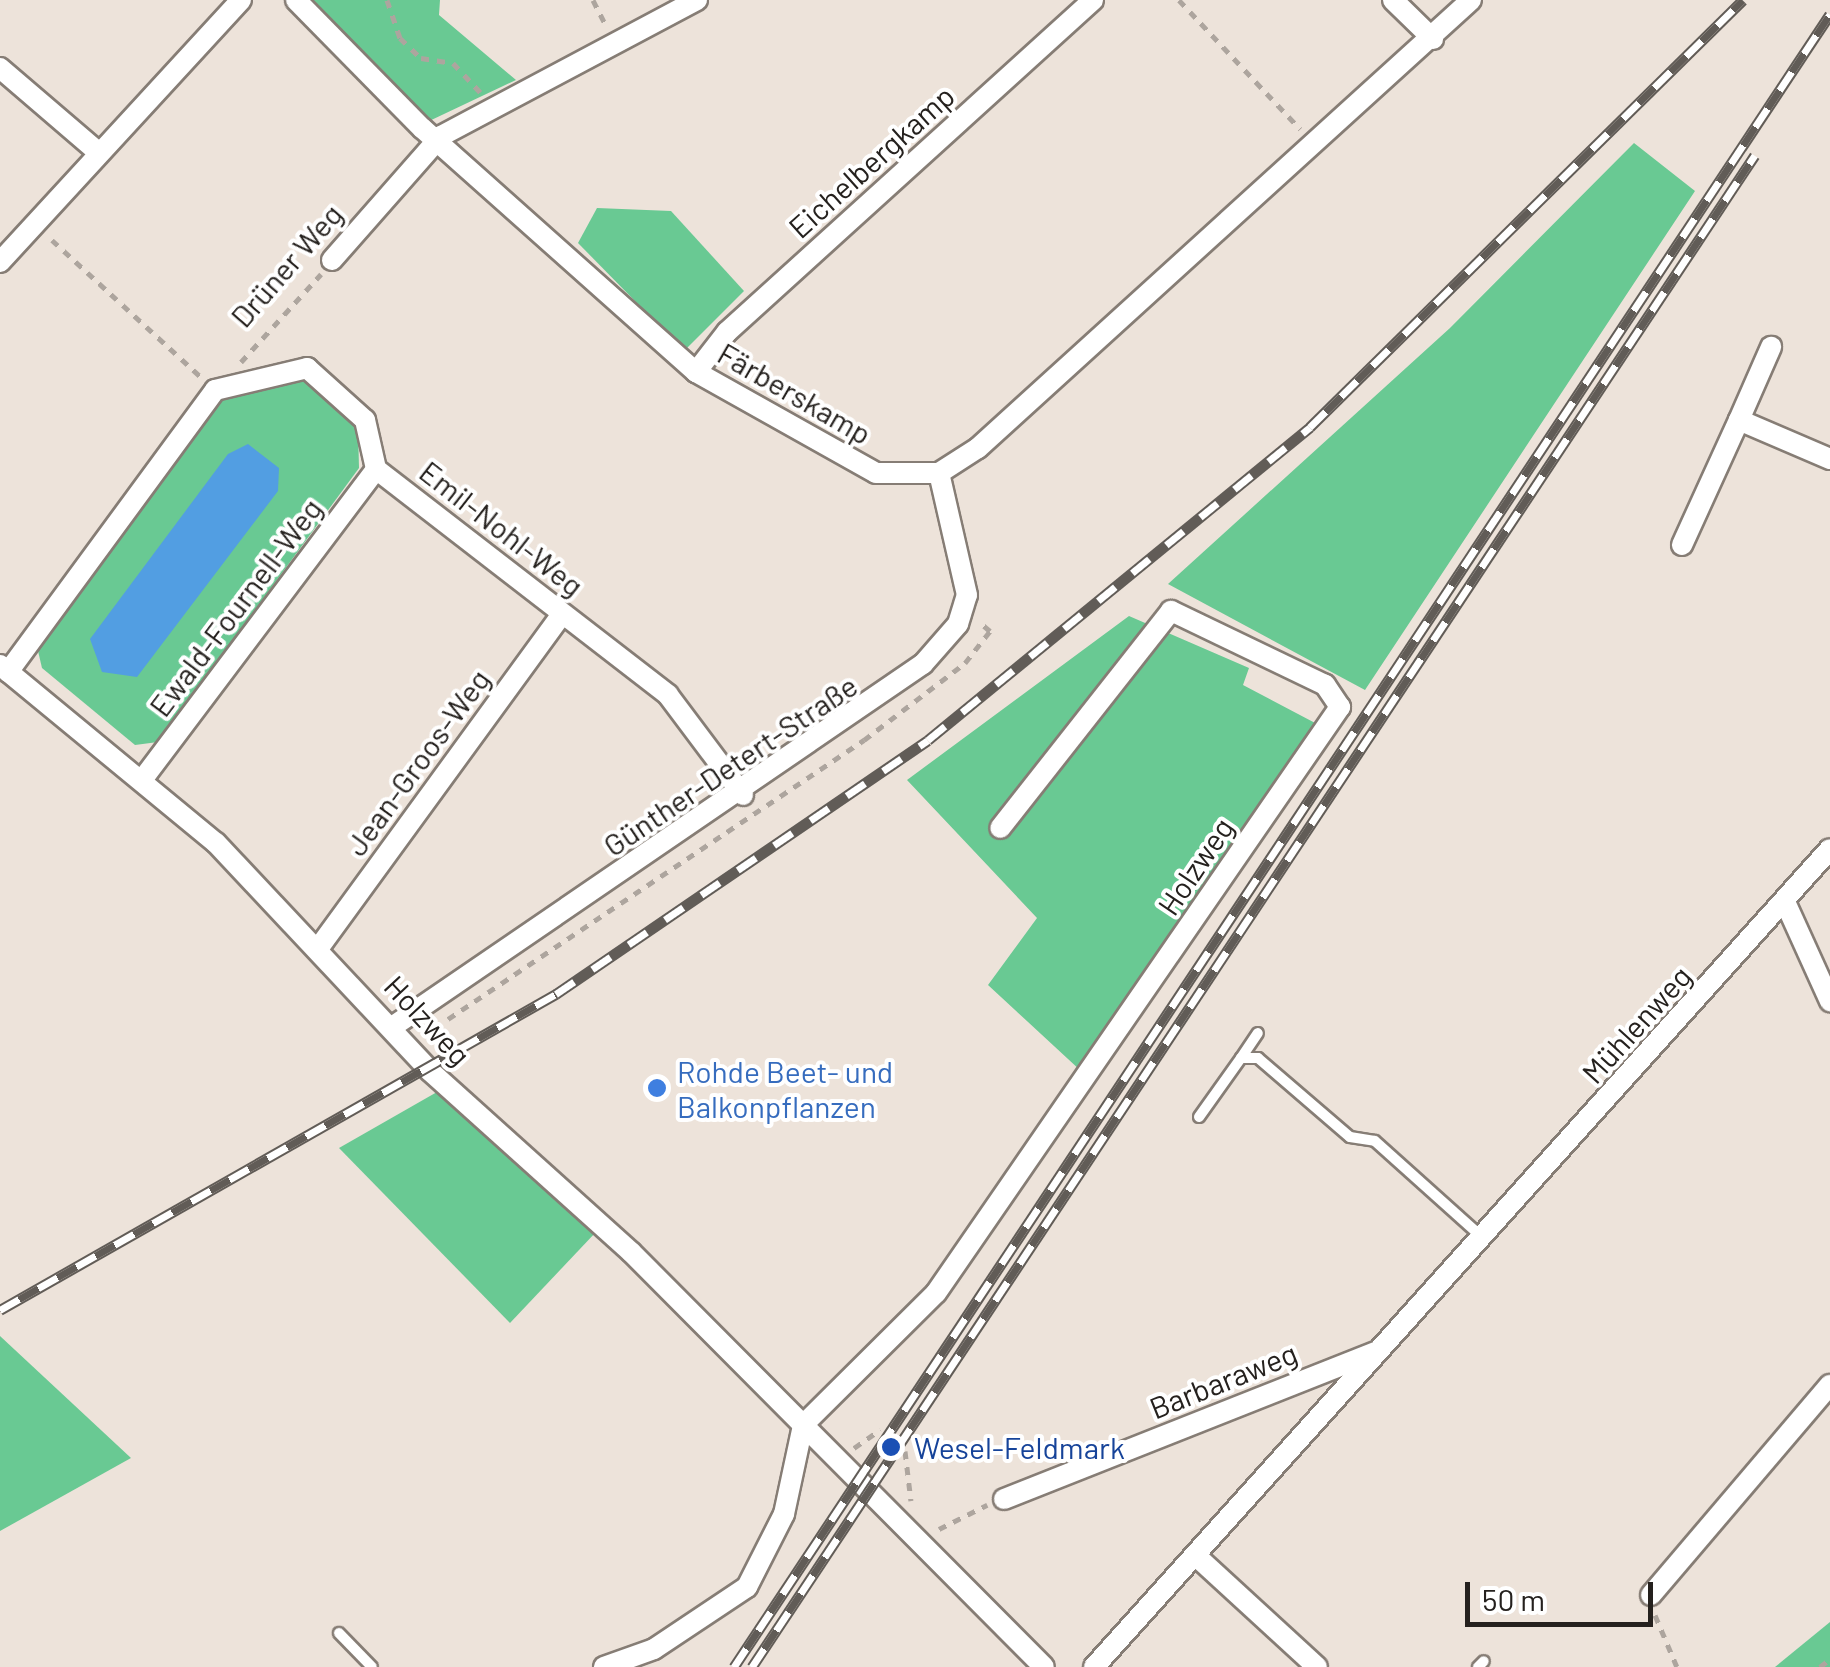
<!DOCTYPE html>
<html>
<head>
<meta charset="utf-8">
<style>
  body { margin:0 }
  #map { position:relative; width:1830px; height:1667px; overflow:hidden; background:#ede3da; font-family:Barlow,sans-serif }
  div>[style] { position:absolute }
  .green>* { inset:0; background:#69c993 }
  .water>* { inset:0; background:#529ee2 }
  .path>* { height:5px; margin-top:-2.5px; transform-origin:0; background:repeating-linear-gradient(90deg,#ada59e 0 8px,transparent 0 16px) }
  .roads { filter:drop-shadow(2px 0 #867d75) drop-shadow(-2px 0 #867d75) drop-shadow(0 2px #867d75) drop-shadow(0 -2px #867d75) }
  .lane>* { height:10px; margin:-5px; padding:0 5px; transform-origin:5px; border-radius:5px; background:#fff }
  .street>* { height:20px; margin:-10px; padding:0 10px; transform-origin:10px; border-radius:10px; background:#fff }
  .rail>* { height:11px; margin-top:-5.5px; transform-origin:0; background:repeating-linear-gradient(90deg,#fff 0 22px,#615c57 0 44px); box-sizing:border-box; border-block:2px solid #615c57 }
  .dots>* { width:28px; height:28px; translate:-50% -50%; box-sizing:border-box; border:5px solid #fff; border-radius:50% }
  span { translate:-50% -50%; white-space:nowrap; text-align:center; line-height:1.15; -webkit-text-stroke:8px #fff; paint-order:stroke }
  .street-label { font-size:30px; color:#25211e }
  .shop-label { font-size:30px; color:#366cbe }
  .left { translate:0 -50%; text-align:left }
  .transit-label { font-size:30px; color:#164399 }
  .scale { position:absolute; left:1465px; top:1582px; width:188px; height:45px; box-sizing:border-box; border:5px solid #25211e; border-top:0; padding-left:12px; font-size:30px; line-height:35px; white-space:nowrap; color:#25211e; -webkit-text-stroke:8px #fff; paint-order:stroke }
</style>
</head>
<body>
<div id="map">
  <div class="green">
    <i style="clip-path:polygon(305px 0,440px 0,439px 15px,516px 80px,425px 123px)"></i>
    <i style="clip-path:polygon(1634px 143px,1695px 191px,1365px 690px,1168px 584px,1450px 328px)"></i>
    <i style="clip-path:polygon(597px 208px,671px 211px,744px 291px,684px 351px,578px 243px)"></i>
    <i style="clip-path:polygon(304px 378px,358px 430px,359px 468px,158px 742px,135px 745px,42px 668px,38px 651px,223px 394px)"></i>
    <i style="clip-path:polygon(1129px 616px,1249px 668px,1243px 685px,1317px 724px,1081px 1071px,988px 985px,1037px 918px,907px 780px)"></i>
    <i style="clip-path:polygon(437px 1092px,596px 1232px,510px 1323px,339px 1148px)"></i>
    <i style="clip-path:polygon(0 1336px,131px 1458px,0 1531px)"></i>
    <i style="clip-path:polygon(1830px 1622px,1830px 1667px,1775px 1667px)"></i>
  </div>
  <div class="water">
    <i style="clip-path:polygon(248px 444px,279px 468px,278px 491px,137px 677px,102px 672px,90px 639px,228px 454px)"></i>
  </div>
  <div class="path">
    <i style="left:387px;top:0;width:40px;rotate:71.1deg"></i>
    <i style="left:400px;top:38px;width:29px;rotate:44deg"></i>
    <i style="left:421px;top:58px;width:32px;rotate:9deg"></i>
    <i style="left:453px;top:63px;width:40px;rotate:47deg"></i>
    <i style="left:593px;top:0;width:27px;rotate:63deg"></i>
    <i style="left:1179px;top:0;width:177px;rotate:46.8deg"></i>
    <i style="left:52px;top:240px;width:204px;rotate:42.6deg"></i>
    <i style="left:241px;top:362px;width:119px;rotate:-47.7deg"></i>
    <i style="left:448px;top:1019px;width:501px;rotate:-33.85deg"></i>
    <i style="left:864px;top:740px;width:127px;rotate:-37.3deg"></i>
    <i style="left:965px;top:663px;width:41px;rotate:-52deg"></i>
    <i style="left:990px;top:631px;width:11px;rotate:-139deg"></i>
    <i style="left:854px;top:1448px;width:32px;rotate:-35deg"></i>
    <i style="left:905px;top:1451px;width:50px;rotate:83.2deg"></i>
    <i style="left:939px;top:1529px;width:54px;rotate:-26.6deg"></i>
    <i style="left:1655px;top:1615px;width:56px;rotate:67.1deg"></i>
    <i style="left:1820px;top:1667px;width:13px;rotate:-39deg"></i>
  </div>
  <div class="roads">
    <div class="lane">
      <i style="left:1241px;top:1058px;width:30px;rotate:-56deg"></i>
      <i style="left:1199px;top:1117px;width:72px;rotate:-54.6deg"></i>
      <i style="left:1241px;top:1058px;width:17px"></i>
      <i style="left:1258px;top:1058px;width:121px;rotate:40.7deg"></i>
      <i style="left:1350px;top:1137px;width:25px;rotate:9deg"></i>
      <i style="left:1375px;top:1141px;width:142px;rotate:41.9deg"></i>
      <i style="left:339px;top:1633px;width:47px;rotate:45.9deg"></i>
      <i style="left:1478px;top:1667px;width:8px;rotate:-45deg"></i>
    </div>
    <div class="street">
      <i style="left:296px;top:0;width:180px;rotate:45.5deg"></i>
      <i style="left:422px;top:128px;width:367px;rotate:41.7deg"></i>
      <i style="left:696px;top:372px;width:206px;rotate:29.3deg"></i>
      <i style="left:876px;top:473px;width:63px"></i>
      <i style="left:939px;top:473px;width:46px;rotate:-32.7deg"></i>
      <i style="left:978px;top:448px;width:666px;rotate:-42.26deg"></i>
      <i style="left:1393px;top:0;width:56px;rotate:44.3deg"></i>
      <i style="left:0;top:68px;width:130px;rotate:40.6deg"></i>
      <i style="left:332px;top:260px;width:165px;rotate:-48.7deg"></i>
      <i style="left:441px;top:136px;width:290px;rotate:-28deg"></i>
      <i style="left:0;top:262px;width:356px;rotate:-47.4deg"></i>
      <i style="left:696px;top:372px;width:51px;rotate:-52.2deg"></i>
      <i style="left:727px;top:332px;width:494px;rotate:-42.2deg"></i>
      <i style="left:1739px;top:420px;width:80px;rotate:-66.3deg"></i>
      <i style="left:376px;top:469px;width:369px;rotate:37.7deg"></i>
      <i style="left:668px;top:695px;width:125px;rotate:53.1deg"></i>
      <i style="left:1682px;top:545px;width:137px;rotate:-65.5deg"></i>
      <i style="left:1739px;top:420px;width:99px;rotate:23.2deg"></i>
      <i style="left:0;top:665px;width:280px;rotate:39.5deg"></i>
      <i style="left:216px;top:843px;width:313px;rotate:46.8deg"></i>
      <i style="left:430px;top:1071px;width:270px;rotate:42deg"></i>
      <i style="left:631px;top:1252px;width:585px;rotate:45.14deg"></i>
      <i style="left:8px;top:672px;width:350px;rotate:-53.7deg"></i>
      <i style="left:215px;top:390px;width:95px;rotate:-13.4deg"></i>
      <i style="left:307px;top:368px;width:78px;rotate:41.9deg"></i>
      <i style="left:365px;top:420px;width:50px;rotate:77.3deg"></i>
      <i style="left:142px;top:780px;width:389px;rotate:-53deg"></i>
      <i style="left:1786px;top:904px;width:107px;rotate:65.6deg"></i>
      <i style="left:320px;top:946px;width:411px;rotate:-53.9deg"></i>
      <i style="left:392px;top:1027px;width:643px;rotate:-34.36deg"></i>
      <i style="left:923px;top:664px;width:53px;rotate:-48.8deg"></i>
      <i style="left:958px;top:624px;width:30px;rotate:-73deg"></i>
      <i style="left:967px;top:595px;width:125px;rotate:-102.9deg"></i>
      <i style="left:1004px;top:1499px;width:401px;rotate:-21.6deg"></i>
      <i style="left:1196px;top:1556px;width:164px;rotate:42.5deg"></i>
      <i style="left:1651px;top:1595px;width:276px;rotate:-49.6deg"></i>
      <i style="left:604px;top:1667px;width:53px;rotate:-19.8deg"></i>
      <i style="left:654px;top:1649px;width:112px;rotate:-33.7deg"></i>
      <i style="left:747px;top:1587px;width:82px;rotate:-63.1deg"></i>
      <i style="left:784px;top:1514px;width:91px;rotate:-77.9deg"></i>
      <i style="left:803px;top:1425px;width:187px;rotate:-44.8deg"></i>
      <i style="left:936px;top:1293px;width:712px;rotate:-55.42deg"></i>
      <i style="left:1340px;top:707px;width:27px;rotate:-124deg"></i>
      <i style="left:1325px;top:685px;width:171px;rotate:-154.3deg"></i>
      <i style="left:1171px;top:611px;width:276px;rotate:128.2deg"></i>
      <i style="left:1094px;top:1667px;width:1100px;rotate:-48.02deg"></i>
    </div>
  </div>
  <div class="rail">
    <i style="left:0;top:1310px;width:640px;rotate:-29.61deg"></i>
    <i style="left:556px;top:994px;width:450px;rotate:-34.3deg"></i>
    <i style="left:928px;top:740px;width:494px;rotate:-39.3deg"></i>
    <i style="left:1310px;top:427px;width:608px;rotate:-44.6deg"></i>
    <i style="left:734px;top:1667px;width:1983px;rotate:-56.45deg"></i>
    <i style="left:752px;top:1667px;width:1814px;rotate:-56.44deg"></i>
  </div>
  <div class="dots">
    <i style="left:657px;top:1088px;background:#3f7fe0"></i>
    <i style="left:891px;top:1447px;background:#1a4fb4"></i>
  </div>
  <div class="street-label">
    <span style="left:871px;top:161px;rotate:-42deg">Eichelbergkamp</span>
    <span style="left:286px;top:265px;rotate:-49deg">Drüner Weg</span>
    <span style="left:795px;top:393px;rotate:30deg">Färberskamp</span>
    <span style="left:502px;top:528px;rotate:38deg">Emil-Nohl-Weg</span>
    <span style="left:235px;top:607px;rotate:-53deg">Ewald-Fournell-Weg</span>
    <span style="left:417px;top:762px;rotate:-54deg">Jean-Groos-Weg</span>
    <span style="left:730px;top:765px;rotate:-34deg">Günther-Detert-Straße</span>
    <span style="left:1195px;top:866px;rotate:-56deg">Holzweg</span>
    <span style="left:428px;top:1020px;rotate:47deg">Holzweg</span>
    <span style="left:1636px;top:1024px;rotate:-48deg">Mühlenweg</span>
    <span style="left:1223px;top:1380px;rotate:-22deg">Barbaraweg</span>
  </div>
  <div class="shop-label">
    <span class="left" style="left:677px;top:1088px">Rohde Beet- und<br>Balkonpflanzen</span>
  </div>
  <div class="transit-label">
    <span class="left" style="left:914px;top:1447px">Wesel-Feldmark</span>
  </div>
  <div class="scale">50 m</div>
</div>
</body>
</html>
